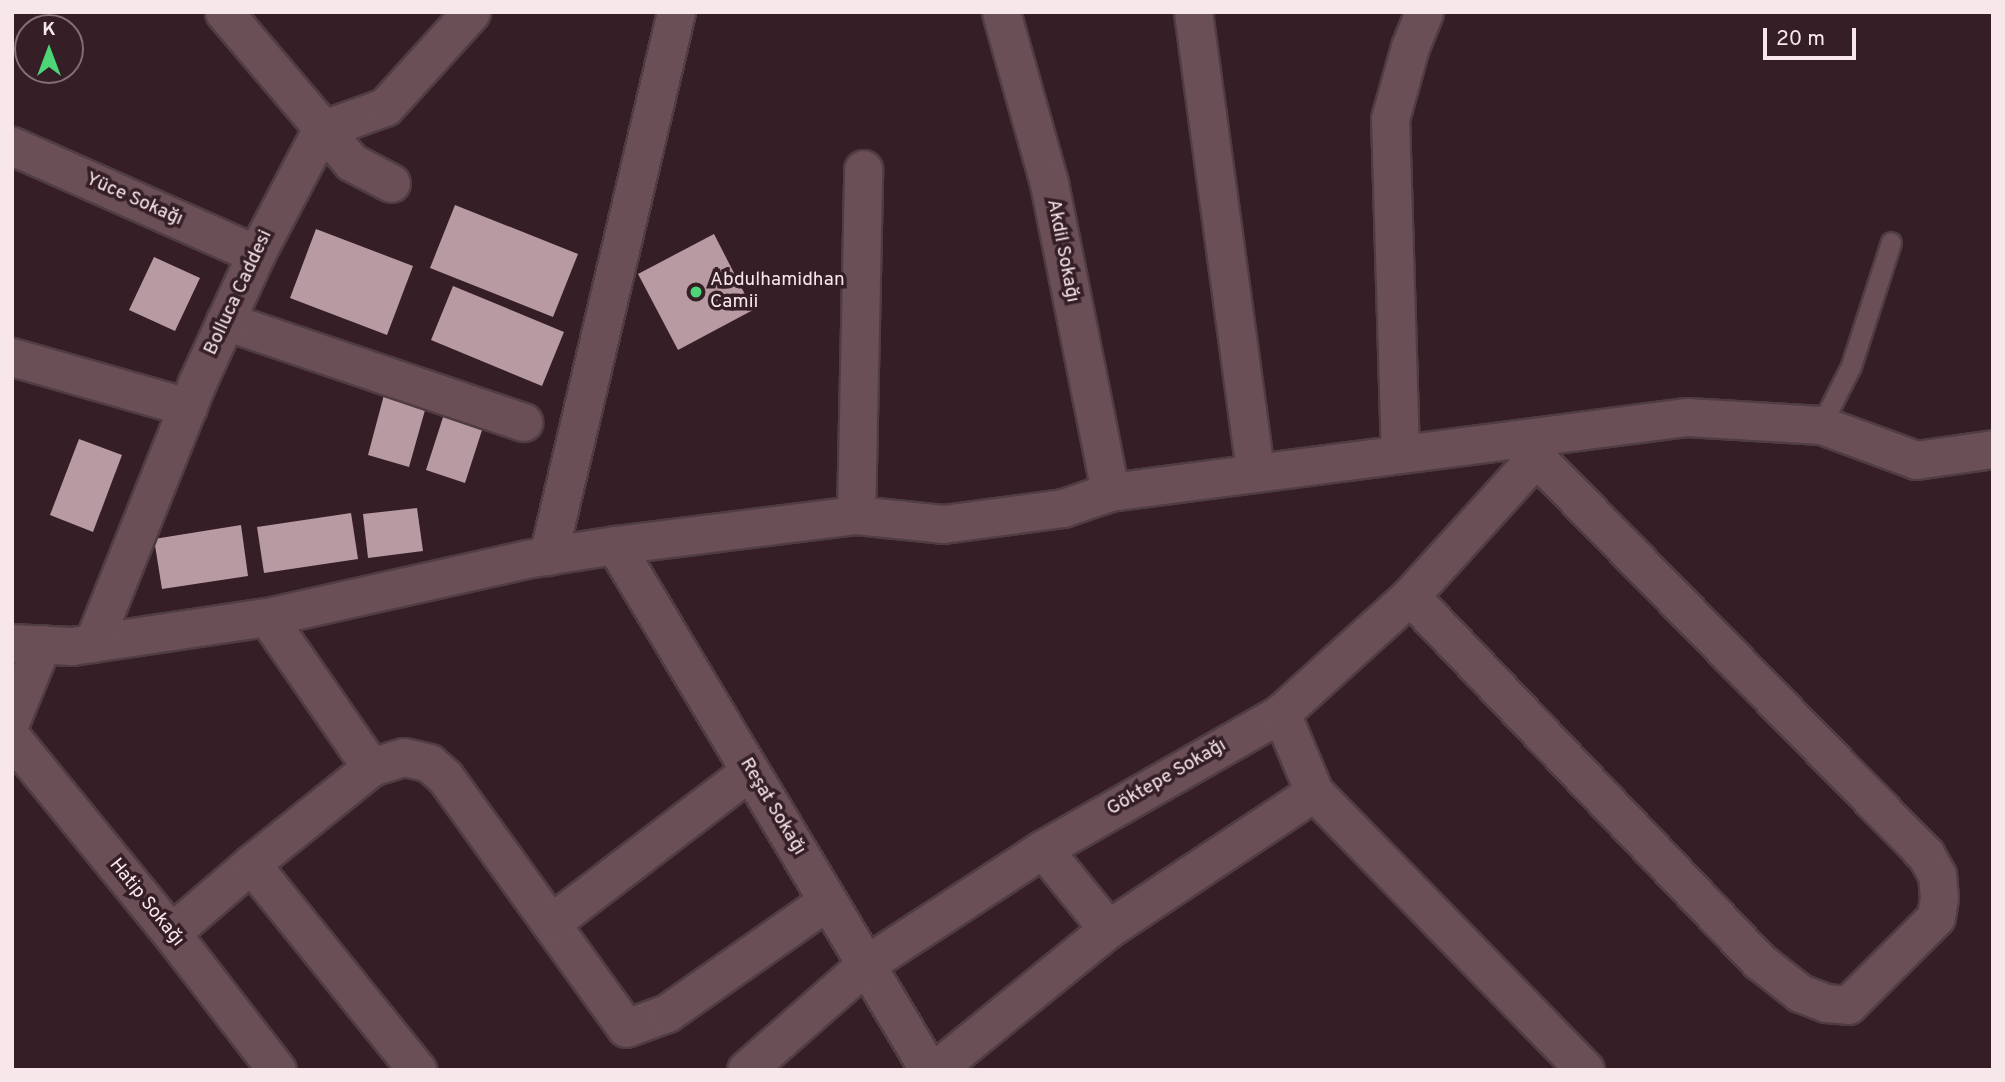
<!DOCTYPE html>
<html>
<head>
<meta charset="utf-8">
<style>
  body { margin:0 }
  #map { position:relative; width:2005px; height:1082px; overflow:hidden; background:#351e25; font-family:Overpass,sans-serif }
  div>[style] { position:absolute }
  .building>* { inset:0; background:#b89ba2 }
  .roads { filter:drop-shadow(2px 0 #503d43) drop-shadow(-2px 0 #503d43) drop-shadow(0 2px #503d43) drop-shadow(0 -2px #503d43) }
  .service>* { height:19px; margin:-9.5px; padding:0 9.5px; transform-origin:9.5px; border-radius:9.5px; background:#6a4f57 }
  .minor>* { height:37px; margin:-18.5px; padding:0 18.5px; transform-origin:18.5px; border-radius:18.5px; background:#6a4f57 }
  .dots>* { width:19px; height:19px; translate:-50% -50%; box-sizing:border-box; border:4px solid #351e25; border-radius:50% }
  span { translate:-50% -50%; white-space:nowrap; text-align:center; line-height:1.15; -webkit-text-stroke:7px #351e25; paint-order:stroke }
  .street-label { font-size:19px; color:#f7e7eb }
  .poi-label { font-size:19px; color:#f7e7eb }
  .left { translate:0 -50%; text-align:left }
  .frame { position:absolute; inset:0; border:14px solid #f7e7eb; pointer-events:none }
  .north { position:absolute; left:14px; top:14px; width:70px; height:70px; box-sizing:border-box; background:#351e25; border:2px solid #836e74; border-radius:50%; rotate:0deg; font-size:19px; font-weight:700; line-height:28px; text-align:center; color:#f7e7eb }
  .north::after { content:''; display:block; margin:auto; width:24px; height:32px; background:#4cd677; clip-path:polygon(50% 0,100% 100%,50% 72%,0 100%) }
  .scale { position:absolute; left:1763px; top:28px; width:93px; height:32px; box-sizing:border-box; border:4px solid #f7e7eb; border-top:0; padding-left:9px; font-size:21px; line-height:24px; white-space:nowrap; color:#f7e7eb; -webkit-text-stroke:5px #351e25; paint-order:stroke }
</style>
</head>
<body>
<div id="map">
  <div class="building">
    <i style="clip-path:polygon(455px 205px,578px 254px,553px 317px,430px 268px)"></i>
    <i style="clip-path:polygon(316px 229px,413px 266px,387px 335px,290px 298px)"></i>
    <i style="clip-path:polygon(714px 234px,753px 310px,678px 350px,638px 274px)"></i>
    <i style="clip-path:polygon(154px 257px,200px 278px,175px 331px,129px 310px)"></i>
    <i style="clip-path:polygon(453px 286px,564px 332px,542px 386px,431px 340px)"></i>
    <i style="clip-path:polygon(385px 391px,427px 403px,409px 467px,368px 455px)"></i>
    <i style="clip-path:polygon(445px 411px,484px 424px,465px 483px,426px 470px)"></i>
    <i style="clip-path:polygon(79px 439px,122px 455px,93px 532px,50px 515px)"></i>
    <i style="clip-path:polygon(417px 508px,423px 551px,368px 558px,363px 514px)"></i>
    <i style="clip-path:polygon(351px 513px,358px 559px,264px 573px,257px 527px)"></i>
    <i style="clip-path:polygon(241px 525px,248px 576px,162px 589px,154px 539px)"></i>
  </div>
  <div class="roads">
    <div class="service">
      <i style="left:1821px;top:425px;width:66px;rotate:-63deg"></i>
      <i style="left:1851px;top:366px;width:130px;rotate:-72.1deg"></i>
    </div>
    <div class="minor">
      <i style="left:224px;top:12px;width:197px;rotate:49.7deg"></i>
      <i style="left:351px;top:162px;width:45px;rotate:27.7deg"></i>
      <i style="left:1001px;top:12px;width:178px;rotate:74.3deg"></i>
      <i style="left:1049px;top:183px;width:315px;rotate:78.8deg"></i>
      <i style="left:1193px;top:12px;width:465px;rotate:82.3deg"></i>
      <i style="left:12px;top:146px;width:267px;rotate:23.9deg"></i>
      <i style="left:225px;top:321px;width:315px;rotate:18.7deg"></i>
      <i style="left:12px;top:357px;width:183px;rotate:15.9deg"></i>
      <i style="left:1400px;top:454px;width:335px;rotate:-91.7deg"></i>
      <i style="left:1390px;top:119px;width:75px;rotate:-74.5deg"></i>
      <i style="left:1410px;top:47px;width:38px;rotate:-68deg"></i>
      <i style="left:856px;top:515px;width:346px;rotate:-88.8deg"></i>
      <i style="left:615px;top:545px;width:612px;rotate:59.12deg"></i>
      <i style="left:548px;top:556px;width:559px;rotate:-76.76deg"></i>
      <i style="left:1410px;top:596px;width:505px;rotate:46.28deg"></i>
      <i style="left:1759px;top:961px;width:52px;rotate:38deg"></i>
      <i style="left:1800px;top:993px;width:28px;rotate:21deg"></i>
      <i style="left:1826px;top:1003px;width:22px;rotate:5deg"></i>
      <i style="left:1848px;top:1005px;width:124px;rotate:-45deg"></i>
      <i style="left:1936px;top:917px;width:20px;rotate:-81deg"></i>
      <i style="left:1939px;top:897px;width:22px;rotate:-95deg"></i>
      <i style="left:1937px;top:875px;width:23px;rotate:-119deg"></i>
      <i style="left:1926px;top:855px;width:557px;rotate:-134.42deg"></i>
      <i style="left:267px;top:617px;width:183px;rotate:55.3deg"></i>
      <i style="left:12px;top:643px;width:60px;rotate:2.9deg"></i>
      <i style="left:72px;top:646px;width:197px;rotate:-8.5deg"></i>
      <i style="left:267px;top:617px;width:265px;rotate:-12.6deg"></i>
      <i style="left:526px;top:559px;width:90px;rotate:-8.9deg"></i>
      <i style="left:615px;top:545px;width:243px;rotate:-7.1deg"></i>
      <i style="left:856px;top:515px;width:87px;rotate:5.9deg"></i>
      <i style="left:943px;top:524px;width:121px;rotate:-7.6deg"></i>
      <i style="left:1063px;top:508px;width:50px;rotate:-18.8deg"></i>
      <i style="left:1110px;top:492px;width:582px;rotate:-7.41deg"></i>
      <i style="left:1687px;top:417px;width:134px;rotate:3.4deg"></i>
      <i style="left:1821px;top:425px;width:101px;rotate:20.2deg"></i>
      <i style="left:1916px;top:460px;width:78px;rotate:-8.1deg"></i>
      <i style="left:93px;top:643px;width:280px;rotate:-68.2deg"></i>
      <i style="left:197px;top:383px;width:142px;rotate:-65.4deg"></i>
      <i style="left:256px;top:254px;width:140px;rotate:-62.3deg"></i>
      <i style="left:321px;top:130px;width:68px;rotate:-19.8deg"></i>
      <i style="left:385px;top:107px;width:128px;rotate:-47.8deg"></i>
      <i style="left:1281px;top:713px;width:86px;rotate:67.3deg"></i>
      <i style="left:1314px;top:792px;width:388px;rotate:45.7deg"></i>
      <i style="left:12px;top:718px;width:80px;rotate:-67.9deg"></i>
      <i style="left:12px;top:738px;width:252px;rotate:50.8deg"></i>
      <i style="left:171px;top:933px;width:173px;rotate:52.3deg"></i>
      <i style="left:1043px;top:849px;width:103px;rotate:50.9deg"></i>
      <i style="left:251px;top:864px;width:154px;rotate:-38.9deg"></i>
      <i style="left:371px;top:767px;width:34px;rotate:-17deg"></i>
      <i style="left:404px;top:757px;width:26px;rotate:13deg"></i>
      <i style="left:429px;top:763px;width:21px;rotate:41deg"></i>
      <i style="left:445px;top:777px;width:309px;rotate:54.2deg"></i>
      <i style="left:626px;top:1028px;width:44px;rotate:-20.1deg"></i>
      <i style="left:667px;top:1013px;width:195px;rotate:-35deg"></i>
      <i style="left:551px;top:923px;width:250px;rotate:-37.4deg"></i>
      <i style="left:171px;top:933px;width:106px;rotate:-40.8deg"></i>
      <i style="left:251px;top:864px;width:265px;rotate:51.1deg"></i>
      <i style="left:746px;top:1070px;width:159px;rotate:-41.4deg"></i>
      <i style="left:865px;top:965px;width:212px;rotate:-33.1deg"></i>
      <i style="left:1043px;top:849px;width:274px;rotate:-29.7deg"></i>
      <i style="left:1281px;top:713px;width:174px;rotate:-42.2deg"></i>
      <i style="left:1410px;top:596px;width:188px;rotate:-47.8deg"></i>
      <i style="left:1536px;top:457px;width:20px;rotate:-96deg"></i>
      <i style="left:935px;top:1070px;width:223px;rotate:-39.2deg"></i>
      <i style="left:1108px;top:929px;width:247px;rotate:-33.6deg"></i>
    </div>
  </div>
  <div class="dots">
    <i style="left:696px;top:292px;background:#4cd677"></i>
  </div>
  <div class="street-label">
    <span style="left:134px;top:200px;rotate:24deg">Yüce Sokağı</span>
    <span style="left:1062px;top:251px;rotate:79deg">Akdil Sokağı</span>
    <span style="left:239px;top:293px;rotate:-65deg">Bolluca Caddesi</span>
    <span style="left:1167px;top:778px;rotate:-30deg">Göktepe Sokağı</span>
    <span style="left:772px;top:807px;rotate:59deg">Reşat Sokağı</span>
    <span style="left:146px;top:903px;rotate:51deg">Hatip Sokağı</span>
  </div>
  <div class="poi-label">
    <span class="left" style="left:710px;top:292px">Abdulhamidhan<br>Camii</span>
  </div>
  <div class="frame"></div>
  <div class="north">K</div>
  <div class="scale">20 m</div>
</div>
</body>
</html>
